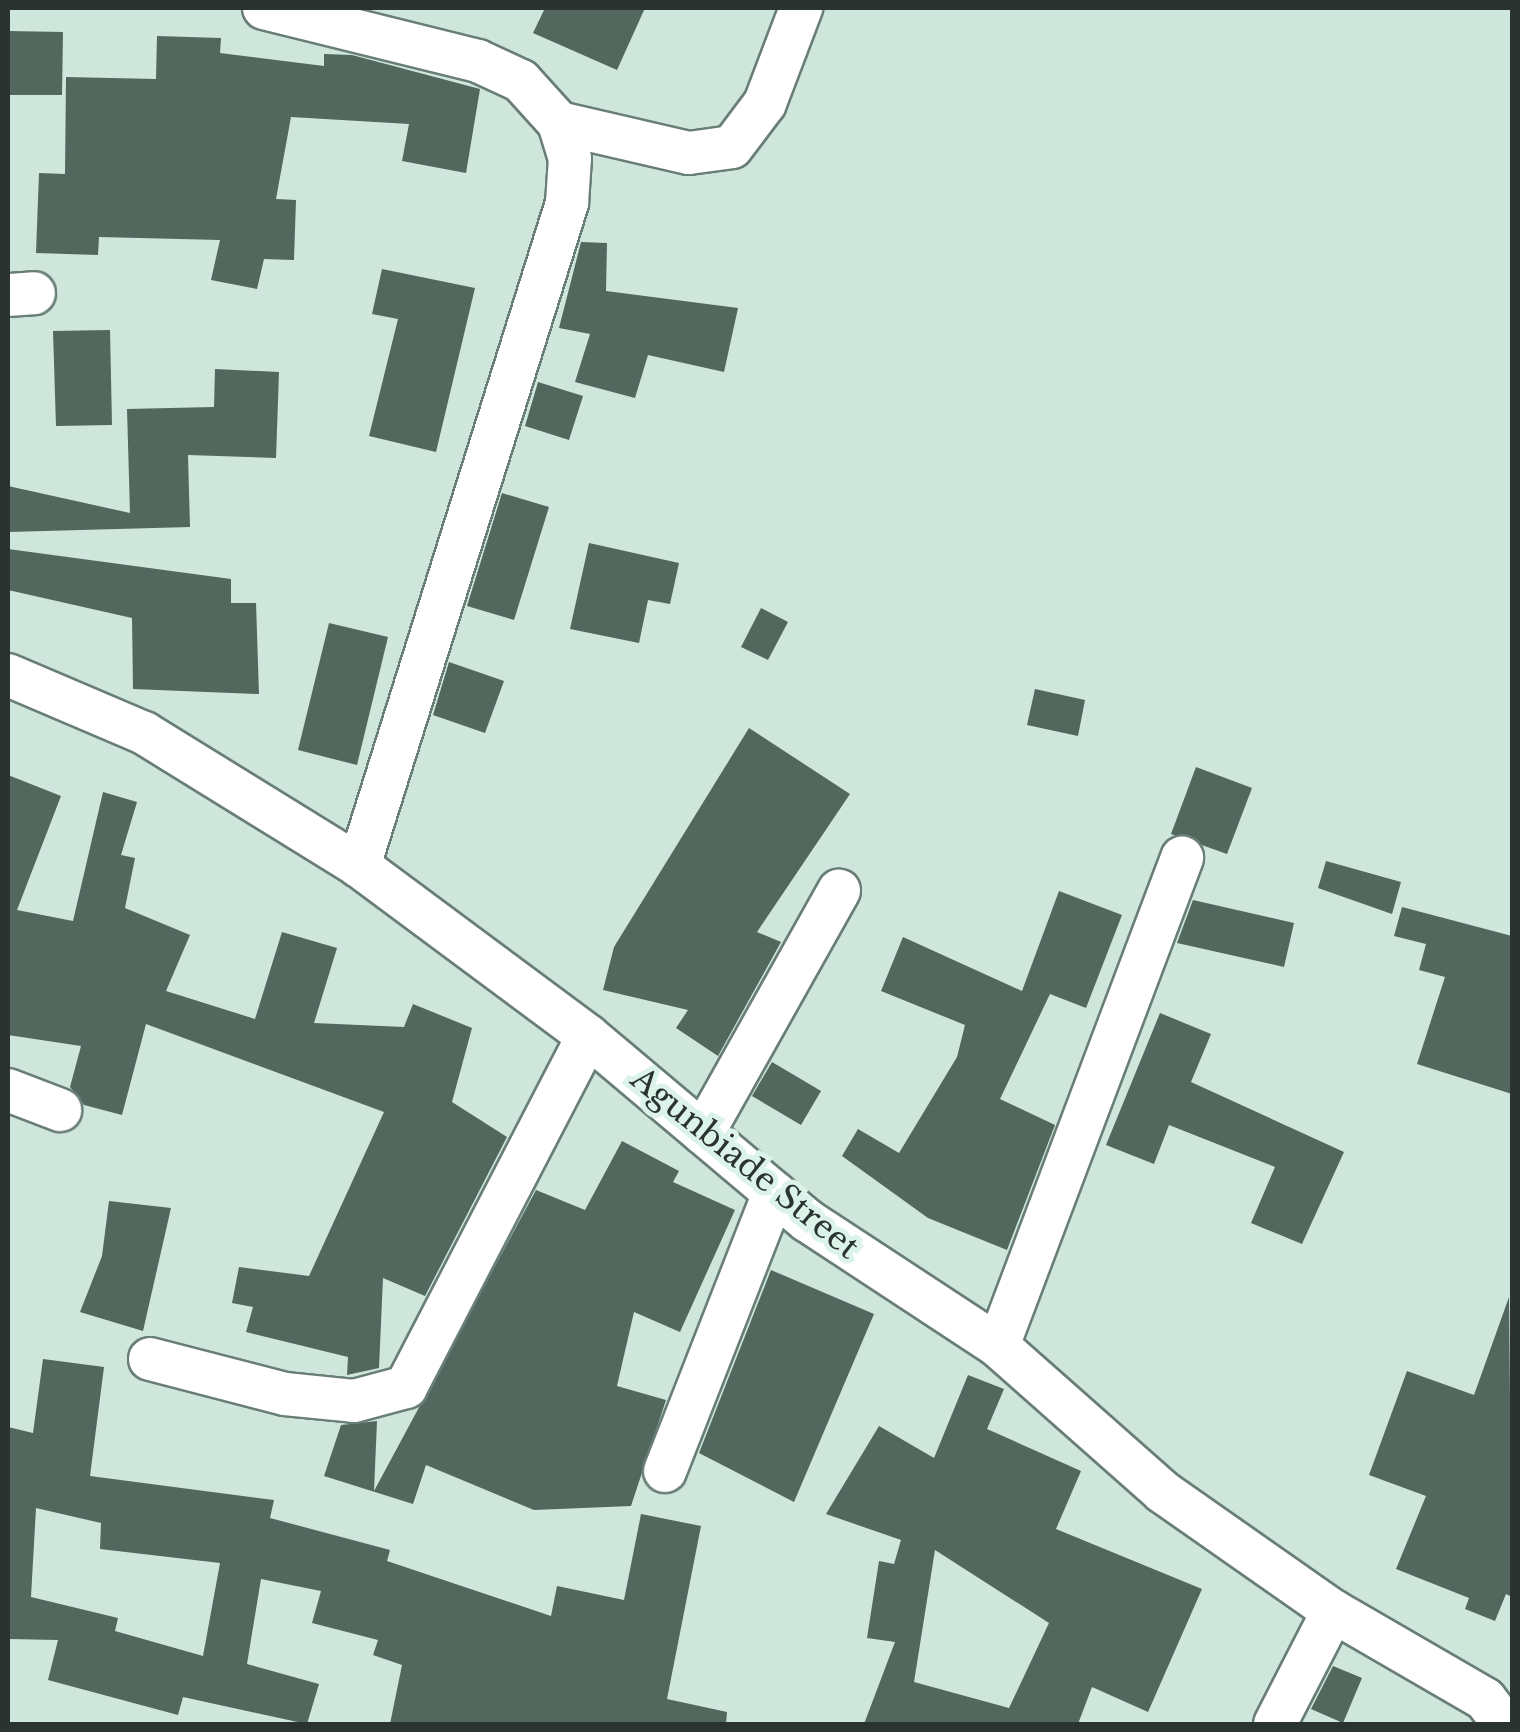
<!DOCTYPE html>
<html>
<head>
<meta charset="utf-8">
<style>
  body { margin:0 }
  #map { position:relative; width:1520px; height:1732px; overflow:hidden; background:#cee6db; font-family:"Libre Baskerville",serif }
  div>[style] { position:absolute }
  .building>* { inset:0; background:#52675e }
  .roads { filter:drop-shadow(2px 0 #697e75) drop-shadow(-2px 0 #697e75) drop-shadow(0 2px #697e75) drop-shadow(0 -2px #697e75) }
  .minor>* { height:42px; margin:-21px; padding:0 21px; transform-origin:21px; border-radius:21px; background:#fff }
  span { translate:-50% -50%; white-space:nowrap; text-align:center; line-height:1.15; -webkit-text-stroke:10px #dbf3e8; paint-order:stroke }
  .street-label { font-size:32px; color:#2a332f }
  .frame { position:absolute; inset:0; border:10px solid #2a332f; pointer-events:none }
</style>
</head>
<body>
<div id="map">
  <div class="building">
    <i style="clip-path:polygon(545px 8px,645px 8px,617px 70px,533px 33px)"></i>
    <i style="clip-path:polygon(8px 31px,63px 32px,62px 95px,8px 95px)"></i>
    <i style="clip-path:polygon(157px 36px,221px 38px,220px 53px,324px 66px,324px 54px,352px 55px,480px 89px,466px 173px,402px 161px,409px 124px,291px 117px,276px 199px,296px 200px,294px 260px,264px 259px,257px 289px,211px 280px,220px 240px,99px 237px,98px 255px,36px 253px,39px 173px,65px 174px,66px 77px,156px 79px)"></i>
    <i style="clip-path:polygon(581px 242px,607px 243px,606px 291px,738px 308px,724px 372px,648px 355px,635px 398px,575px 382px,590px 334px,559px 328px)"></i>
    <i style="clip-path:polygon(382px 269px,475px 288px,436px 452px,369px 436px,398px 319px,372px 314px)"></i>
    <i style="clip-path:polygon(110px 330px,112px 425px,56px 426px,53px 331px)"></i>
    <i style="clip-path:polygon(215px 369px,279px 372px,276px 458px,188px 455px,190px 527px,8px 532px,8px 486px,130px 513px,127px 409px,214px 407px)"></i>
    <i style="clip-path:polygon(538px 382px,583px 396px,569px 440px,525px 426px)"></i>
    <i style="clip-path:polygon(502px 493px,549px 507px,514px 620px,467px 606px)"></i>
    <i style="clip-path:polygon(589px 543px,679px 563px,670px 604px,648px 600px,639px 643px,570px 629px)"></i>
    <i style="clip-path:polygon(8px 549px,231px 579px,231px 603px,256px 603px,259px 694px,133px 689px,132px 618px,8px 590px)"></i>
    <i style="clip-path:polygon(761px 608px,788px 622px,768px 660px,741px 647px)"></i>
    <i style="clip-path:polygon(329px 623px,388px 637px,357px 765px,298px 750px)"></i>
    <i style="clip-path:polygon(449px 662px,504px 681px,485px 733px,433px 715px)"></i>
    <i style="clip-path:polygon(1035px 689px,1085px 700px,1078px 736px,1027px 725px)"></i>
    <i style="clip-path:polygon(749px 728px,850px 794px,757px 932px,781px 942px,718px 1056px,676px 1028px,688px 1010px,603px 990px,614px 947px)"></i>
    <i style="clip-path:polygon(1196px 767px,1252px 788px,1227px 854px,1171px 834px)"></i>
    <i style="clip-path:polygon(8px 775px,61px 796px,17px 910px,73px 921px,103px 792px,137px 802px,121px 855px,135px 858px,125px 908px,190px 935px,166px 991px,255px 1019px,282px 932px,337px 948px,314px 1023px,404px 1027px,413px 1004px,472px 1028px,452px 1102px,507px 1137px,425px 1296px,383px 1278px,379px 1368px,347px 1375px,348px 1357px,246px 1332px,253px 1307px,232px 1303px,239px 1267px,309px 1276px,384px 1112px,146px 1024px,122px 1115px,84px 1105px,70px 1087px,81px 1046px,8px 1035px)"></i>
    <i style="clip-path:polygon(1326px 861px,1401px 882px,1392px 914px,1318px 888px)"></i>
    <i style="clip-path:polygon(1059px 891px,1122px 915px,1086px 1008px,1050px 994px,1000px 1099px,1055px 1125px,1007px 1250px,928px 1218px,842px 1156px,858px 1129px,899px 1153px,957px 1057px,965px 1025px,881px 991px,903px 937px,1022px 991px)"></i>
    <i style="clip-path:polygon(1193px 900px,1294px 923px,1284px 967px,1177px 943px)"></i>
    <i style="clip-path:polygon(1402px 907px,1512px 936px,1512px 1094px,1417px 1064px,1445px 977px,1419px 970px,1426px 944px,1394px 936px)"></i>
    <i style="clip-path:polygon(1160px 1013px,1211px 1034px,1191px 1082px,1344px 1152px,1302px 1244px,1251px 1223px,1275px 1167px,1169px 1125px,1154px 1164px,1106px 1145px)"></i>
    <i style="clip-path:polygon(772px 1062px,821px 1091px,801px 1125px,752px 1096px)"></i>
    <i style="clip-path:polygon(622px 1141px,679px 1171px,673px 1182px,735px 1210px,680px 1332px,634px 1312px,617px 1386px,666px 1400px,631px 1506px,534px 1510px,426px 1465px,413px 1504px,324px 1476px,341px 1425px,377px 1421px,374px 1491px,536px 1190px,585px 1210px)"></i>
    <i style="clip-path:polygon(109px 1201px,171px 1208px,143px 1331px,80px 1312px,102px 1256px)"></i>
    <i style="clip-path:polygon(771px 1270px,874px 1314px,794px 1502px,699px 1453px)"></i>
    <i style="clip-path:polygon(1509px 1297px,1512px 1597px,1506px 1594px,1495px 1621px,1465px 1609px,1469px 1598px,1396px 1569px,1426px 1496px,1369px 1475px,1407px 1371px,1474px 1395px)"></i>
    <i style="clip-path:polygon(evenodd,43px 1359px,104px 1367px,90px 1476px,274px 1500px,270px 1518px,390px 1550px,387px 1561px,551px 1616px,557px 1586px,624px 1600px,641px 1514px,701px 1526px,667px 1699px,727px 1712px,726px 1724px,390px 1724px,402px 1665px,373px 1655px,378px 1640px,312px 1623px,321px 1591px,261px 1579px,247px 1664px,319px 1684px,307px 1724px,183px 1697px,178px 1715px,48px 1680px,58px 1640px,8px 1639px,8px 1427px,33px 1433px,43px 1359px,36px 1508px,101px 1523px,100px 1549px,220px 1563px,203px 1656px,115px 1631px,118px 1618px,31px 1597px,36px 1508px)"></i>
    <i style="clip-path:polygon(evenodd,968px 1375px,1004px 1389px,987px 1429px,1081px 1471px,1056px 1529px,1202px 1589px,1148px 1712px,1092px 1687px,1078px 1724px,864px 1724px,895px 1642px,867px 1638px,879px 1561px,894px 1564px,901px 1540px,826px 1514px,879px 1426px,934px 1458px,968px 1375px,935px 1550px,1049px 1623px,1009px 1708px,914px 1682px,935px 1550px)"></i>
    <i style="clip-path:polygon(1333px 1666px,1362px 1678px,1343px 1723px,1311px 1709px)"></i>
  </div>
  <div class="roads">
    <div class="minor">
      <i style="left:264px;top:8px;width:220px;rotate:13.9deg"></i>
      <i style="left:478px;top:61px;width:47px;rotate:24.9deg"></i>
      <i style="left:521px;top:81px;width:57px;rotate:47.9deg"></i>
      <i style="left:559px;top:123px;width:37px;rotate:73deg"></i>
      <i style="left:570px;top:158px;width:45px;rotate:93.8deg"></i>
      <i style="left:567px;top:203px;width:695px;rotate:107.42deg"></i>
      <i style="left:559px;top:123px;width:133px;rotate:13deg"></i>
      <i style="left:689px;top:153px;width:43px;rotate:-7.9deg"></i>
      <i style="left:732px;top:147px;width:55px;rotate:-53.1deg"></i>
      <i style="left:765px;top:103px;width:102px;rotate:-69.2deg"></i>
      <i style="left:8px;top:295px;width:26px;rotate:-4deg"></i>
      <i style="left:8px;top:675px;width:148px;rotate:23.1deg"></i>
      <i style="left:144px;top:733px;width:253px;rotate:31.7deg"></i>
      <i style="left:359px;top:866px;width:285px;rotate:36.6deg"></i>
      <i style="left:588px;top:1036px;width:287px;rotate:40.1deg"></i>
      <i style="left:808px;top:1221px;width:227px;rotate:33.3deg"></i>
      <i style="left:998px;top:1346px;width:220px;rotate:41.5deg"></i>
      <i style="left:1163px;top:1492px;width:208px;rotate:35deg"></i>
      <i style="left:1333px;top:1611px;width:176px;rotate:30.1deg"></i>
      <i style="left:1485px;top:1699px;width:31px;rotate:53deg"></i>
      <i style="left:8px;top:1090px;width:56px;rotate:21deg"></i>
      <i style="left:703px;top:1133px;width:278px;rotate:-60.7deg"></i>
      <i style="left:998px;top:1346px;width:522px;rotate:-69.34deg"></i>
      <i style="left:150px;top:1359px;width:139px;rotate:14.5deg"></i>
      <i style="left:285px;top:1394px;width:69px;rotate:5.8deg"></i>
      <i style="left:354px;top:1401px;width:54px;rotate:-15.1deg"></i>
      <i style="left:406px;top:1387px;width:395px;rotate:-62.6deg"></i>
      <i style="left:665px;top:1471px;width:299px;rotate:-68.6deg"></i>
      <i style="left:1275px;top:1724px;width:127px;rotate:-62.8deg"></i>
    </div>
  </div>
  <div class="street-label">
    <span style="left:745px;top:1163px;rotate:39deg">Agunbiade Street</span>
  </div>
  <div class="frame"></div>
</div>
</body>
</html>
